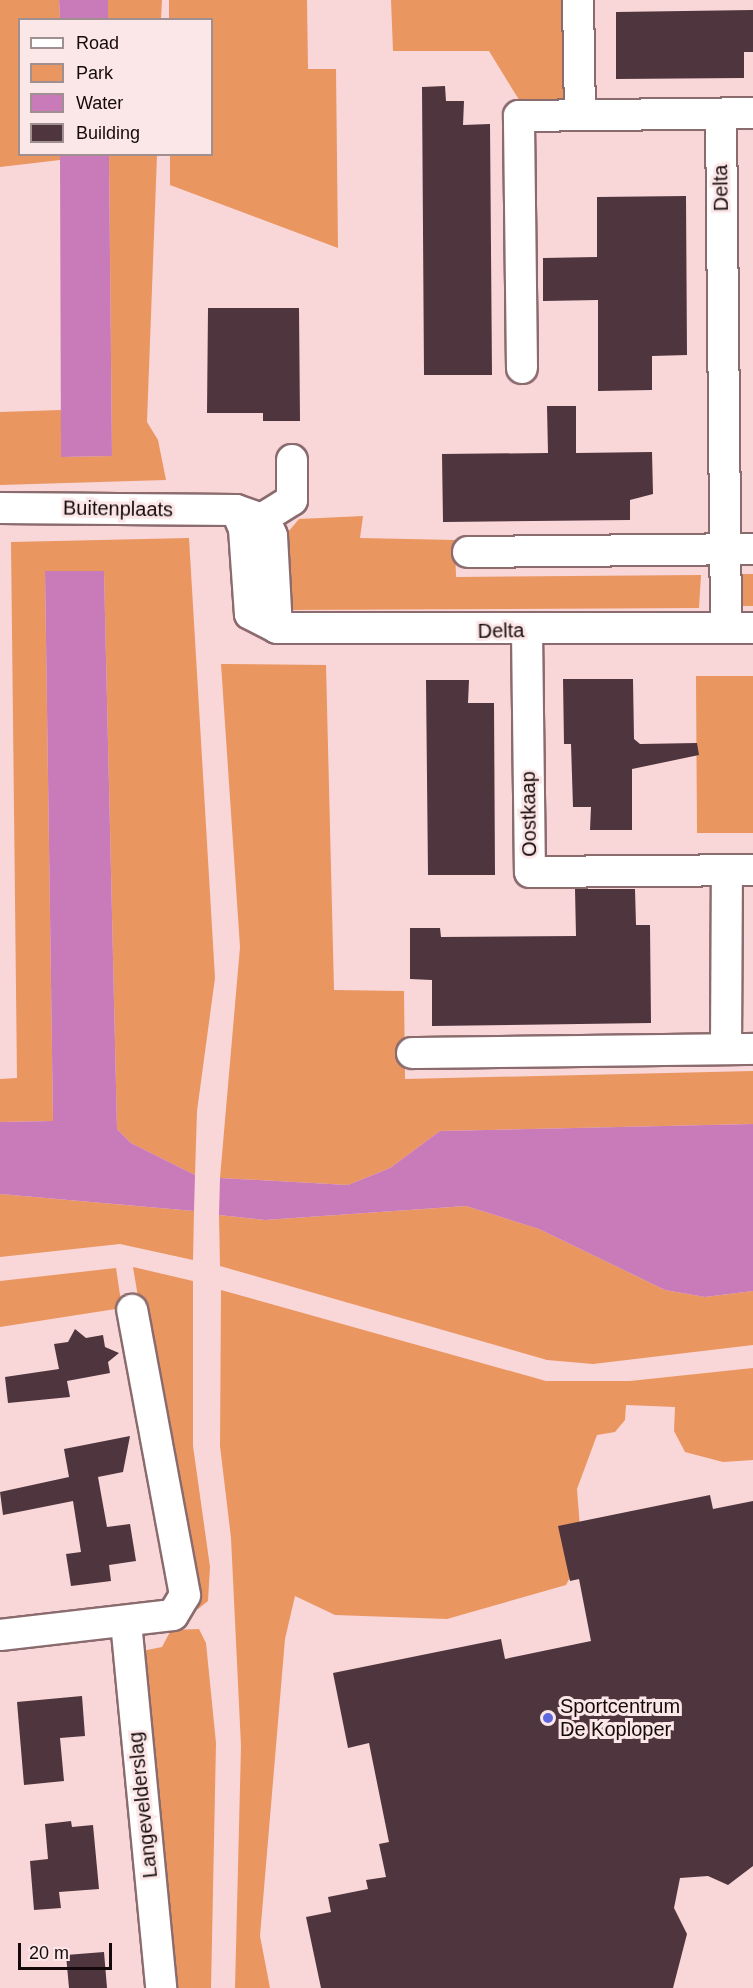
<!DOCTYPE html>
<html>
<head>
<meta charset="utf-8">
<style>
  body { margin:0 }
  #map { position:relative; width:753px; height:1988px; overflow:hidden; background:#f9d6d8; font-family:Arial,sans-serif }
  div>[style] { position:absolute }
  .green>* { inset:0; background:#ea9660 }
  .water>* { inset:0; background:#c87bb8 }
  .building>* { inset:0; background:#4e353e }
  .roads { filter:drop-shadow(2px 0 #8a6b6e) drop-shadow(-2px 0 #8a6b6e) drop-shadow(0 2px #8a6b6e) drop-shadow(0 -2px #8a6b6e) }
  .street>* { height:30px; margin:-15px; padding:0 15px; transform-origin:15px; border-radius:15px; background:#fff }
  .dots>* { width:16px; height:16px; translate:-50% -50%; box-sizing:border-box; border:3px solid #fce7e8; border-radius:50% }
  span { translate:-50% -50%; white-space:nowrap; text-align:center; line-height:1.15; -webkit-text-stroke:6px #fce7e8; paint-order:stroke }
  .street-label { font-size:20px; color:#150a0b }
  .poi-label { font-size:20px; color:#150a0b }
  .left { translate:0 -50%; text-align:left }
  .legend { position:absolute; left:18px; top:18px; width:195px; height:138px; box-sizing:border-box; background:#fce7e8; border:2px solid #a08f90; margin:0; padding:8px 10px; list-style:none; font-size:18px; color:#150a0b }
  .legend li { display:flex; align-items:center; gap:12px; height:30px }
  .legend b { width:30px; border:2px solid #a08f90 }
  .scale { position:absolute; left:18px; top:1943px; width:94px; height:27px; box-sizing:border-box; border:3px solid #150a0b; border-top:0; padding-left:8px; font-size:18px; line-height:21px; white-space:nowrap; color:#150a0b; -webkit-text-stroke:4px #fce7e8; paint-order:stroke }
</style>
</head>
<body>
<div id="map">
  <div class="green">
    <i style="clip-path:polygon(0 0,59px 0,60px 19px,20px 20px,20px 154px,60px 155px,60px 160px,0 167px)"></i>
    <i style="clip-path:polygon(108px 0,162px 0,161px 19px,108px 19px)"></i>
    <i style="clip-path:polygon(169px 0,307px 0,308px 69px,336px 69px,338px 248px,170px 185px,170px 155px,212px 154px,212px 20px,169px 19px)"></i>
    <i style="clip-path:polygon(391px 0,563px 0,565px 103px,521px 103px,489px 51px,393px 51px)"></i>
    <i style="clip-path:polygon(109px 155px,157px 155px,147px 422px,158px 440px,166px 480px,0 485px,0 412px,61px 410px,61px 457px,112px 456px)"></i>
    <i style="clip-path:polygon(363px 516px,360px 538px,455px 540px,456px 577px,701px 575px,699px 608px,282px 610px,267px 557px,299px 519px)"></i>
    <i style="clip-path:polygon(189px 538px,215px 978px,197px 1111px,195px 1175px,131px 1143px,117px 1129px,104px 571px,45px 571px,53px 1121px,0 1122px,0 1079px,17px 1078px,11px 542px)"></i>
    <i style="clip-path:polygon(741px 574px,753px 574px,753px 606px,741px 606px)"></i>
    <i style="clip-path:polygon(221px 664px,326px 665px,334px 990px,404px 991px,405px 1079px,753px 1071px,753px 1124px,440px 1131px,390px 1168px,348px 1185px,220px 1178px,240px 947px)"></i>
    <i style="clip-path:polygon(696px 676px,753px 676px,753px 833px,697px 833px)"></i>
    <i style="clip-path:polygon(0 1194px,194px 1211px,193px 1260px,120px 1244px,0 1257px)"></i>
    <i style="clip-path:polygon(466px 1206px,539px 1229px,665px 1290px,705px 1297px,753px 1291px,753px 1345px,593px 1364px,547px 1360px,220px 1266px,219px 1215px,265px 1220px)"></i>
    <i style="clip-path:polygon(133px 1267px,193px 1281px,193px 1446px,210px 1567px,208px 1601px,198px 1609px,191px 1608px,198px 1574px,147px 1302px,139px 1303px)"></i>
    <i style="clip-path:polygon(116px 1268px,122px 1308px,0 1327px,0 1281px)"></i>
    <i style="clip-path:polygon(221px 1290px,546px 1381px,630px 1381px,753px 1368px,753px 1460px,723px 1462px,685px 1452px,674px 1431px,675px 1407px,626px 1405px,625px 1420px,615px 1432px,597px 1435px,577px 1489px,582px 1554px,566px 1585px,447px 1619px,335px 1615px,295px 1596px,285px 1639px,260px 1936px,270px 1988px,235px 1988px,241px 1746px,231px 1538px,220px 1446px)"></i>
    <i style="clip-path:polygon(199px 1629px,206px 1643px,216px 1743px,211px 1988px,171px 1988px,142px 1651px,162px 1647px,171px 1630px)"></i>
  </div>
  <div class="water">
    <i style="clip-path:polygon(59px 0,108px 0,108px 19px,60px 19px)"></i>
    <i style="clip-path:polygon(60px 155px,109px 155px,112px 456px,61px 457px)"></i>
    <i style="clip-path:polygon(45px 571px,104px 571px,117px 1129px,131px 1143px,195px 1175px,194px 1211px,0 1194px,0 1122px,53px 1121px)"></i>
    <i style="clip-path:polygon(753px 1124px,753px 1291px,705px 1297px,665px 1290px,539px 1229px,466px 1206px,265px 1220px,219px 1215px,220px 1178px,348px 1185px,390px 1168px,440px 1131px)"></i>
  </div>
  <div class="building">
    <i style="clip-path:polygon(753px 10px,753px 52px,744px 52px,744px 78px,616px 79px,616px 12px)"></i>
    <i style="clip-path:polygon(445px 86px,446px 101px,464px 101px,463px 125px,490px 124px,492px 375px,424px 375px,422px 87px)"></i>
    <i style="clip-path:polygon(686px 196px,687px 355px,652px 356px,652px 390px,598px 391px,598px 300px,543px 301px,543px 258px,597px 257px,597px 197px)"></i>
    <i style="clip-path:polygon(208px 308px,299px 308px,300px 421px,263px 421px,263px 413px,207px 413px)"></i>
    <i style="clip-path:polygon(547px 406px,576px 406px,576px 453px,652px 452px,653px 494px,630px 500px,630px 520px,443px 522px,442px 454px,548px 453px)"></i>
    <i style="clip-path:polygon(563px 679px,633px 679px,634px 739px,640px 744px,697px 743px,699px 755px,632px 769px,632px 830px,590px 830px,591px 807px,573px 807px,571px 744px,564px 744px)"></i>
    <i style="clip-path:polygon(426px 680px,469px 680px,468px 703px,494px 703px,495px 875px,428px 875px)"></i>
    <i style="clip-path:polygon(575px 889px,635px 889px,636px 925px,650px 925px,651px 1023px,432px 1026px,432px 980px,410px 979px,410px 928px,440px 928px,441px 937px,576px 936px)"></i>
    <i style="clip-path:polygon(75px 1329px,86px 1338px,103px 1335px,105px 1347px,119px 1353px,108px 1362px,110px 1373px,67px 1381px,70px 1397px,8px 1403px,5px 1377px,59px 1369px,54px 1344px,68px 1342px)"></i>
    <i style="clip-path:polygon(130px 1436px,123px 1472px,98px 1477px,107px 1527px,130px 1524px,136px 1561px,109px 1565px,111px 1581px,71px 1586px,66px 1554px,81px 1552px,73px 1501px,3px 1515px,0 1492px,69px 1477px,64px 1449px)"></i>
    <i style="clip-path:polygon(710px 1495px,713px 1509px,753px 1501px,753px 1866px,728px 1885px,708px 1876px,680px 1878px,674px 1908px,687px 1934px,673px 1988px,321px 1988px,306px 1917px,331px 1912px,328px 1897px,368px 1889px,366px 1880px,386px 1877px,379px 1844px,389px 1842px,369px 1743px,348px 1748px,333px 1673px,501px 1639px,505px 1659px,591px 1641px,579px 1579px,570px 1581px,558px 1526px)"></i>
    <i style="clip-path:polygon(82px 1696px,85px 1736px,60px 1738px,64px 1781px,24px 1785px,17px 1702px)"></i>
    <i style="clip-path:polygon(71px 1821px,72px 1827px,93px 1825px,99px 1889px,59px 1892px,61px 1908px,34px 1910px,30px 1861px,48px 1859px,45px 1824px)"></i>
    <i style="clip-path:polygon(104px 1952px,107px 1988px,69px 1988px,66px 1955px)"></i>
  </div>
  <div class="roads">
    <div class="street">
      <i style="left:578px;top:0;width:115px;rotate:89deg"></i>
      <i style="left:721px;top:114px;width:514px;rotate:89.44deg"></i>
      <i style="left:522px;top:368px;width:252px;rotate:-90.7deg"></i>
      <i style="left:519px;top:116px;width:234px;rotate:-0.7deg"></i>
      <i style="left:0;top:508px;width:236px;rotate:0.5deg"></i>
      <i style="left:236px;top:510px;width:31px;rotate:19deg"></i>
      <i style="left:265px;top:520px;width:17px;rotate:66deg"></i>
      <i style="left:272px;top:536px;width:92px;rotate:86.9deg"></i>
      <i style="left:236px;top:510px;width:21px;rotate:67deg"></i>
      <i style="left:244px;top:529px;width:85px;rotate:86deg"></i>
      <i style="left:250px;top:614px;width:30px;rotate:27deg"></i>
      <i style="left:277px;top:628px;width:476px"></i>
      <i style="left:247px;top:528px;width:53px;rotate:-31.9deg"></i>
      <i style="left:292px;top:500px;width:40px;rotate:-90deg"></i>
      <i style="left:468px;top:552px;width:285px;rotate:-0.6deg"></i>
      <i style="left:527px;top:630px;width:242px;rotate:89.3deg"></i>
      <i style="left:530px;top:872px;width:223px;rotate:-0.5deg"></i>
      <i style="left:726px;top:1049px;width:179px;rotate:-89.7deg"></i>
      <i style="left:412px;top:1053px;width:341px;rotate:-0.7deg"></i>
      <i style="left:126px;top:1622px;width:368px;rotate:84.5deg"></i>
      <i style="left:0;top:1635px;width:174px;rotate:-6.6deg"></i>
      <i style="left:173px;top:1615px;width:23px;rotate:-59deg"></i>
      <i style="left:185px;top:1595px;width:290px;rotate:-100.5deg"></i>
    </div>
  </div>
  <div class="dots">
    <i style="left:548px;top:1718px;background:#5f67df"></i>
  </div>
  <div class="street-label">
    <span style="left:721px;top:188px;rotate:-91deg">Delta</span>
    <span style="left:118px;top:509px;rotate:1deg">Buitenplaats</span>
    <span style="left:501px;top:631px;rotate:-1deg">Delta</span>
    <span style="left:529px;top:814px;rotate:-91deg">Oostkaap</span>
    <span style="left:143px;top:1805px;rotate:-96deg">Langevelderslag</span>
  </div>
  <div class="poi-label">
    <span class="left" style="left:560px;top:1718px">Sportcentrum<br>De Koploper</span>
  </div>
  <ul class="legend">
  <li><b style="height:8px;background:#fff"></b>Road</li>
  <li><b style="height:16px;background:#ea9660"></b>Park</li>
  <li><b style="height:16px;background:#c87bb8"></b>Water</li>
  <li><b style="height:16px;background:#4e353e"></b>Building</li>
  </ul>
  <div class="scale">20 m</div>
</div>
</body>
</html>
